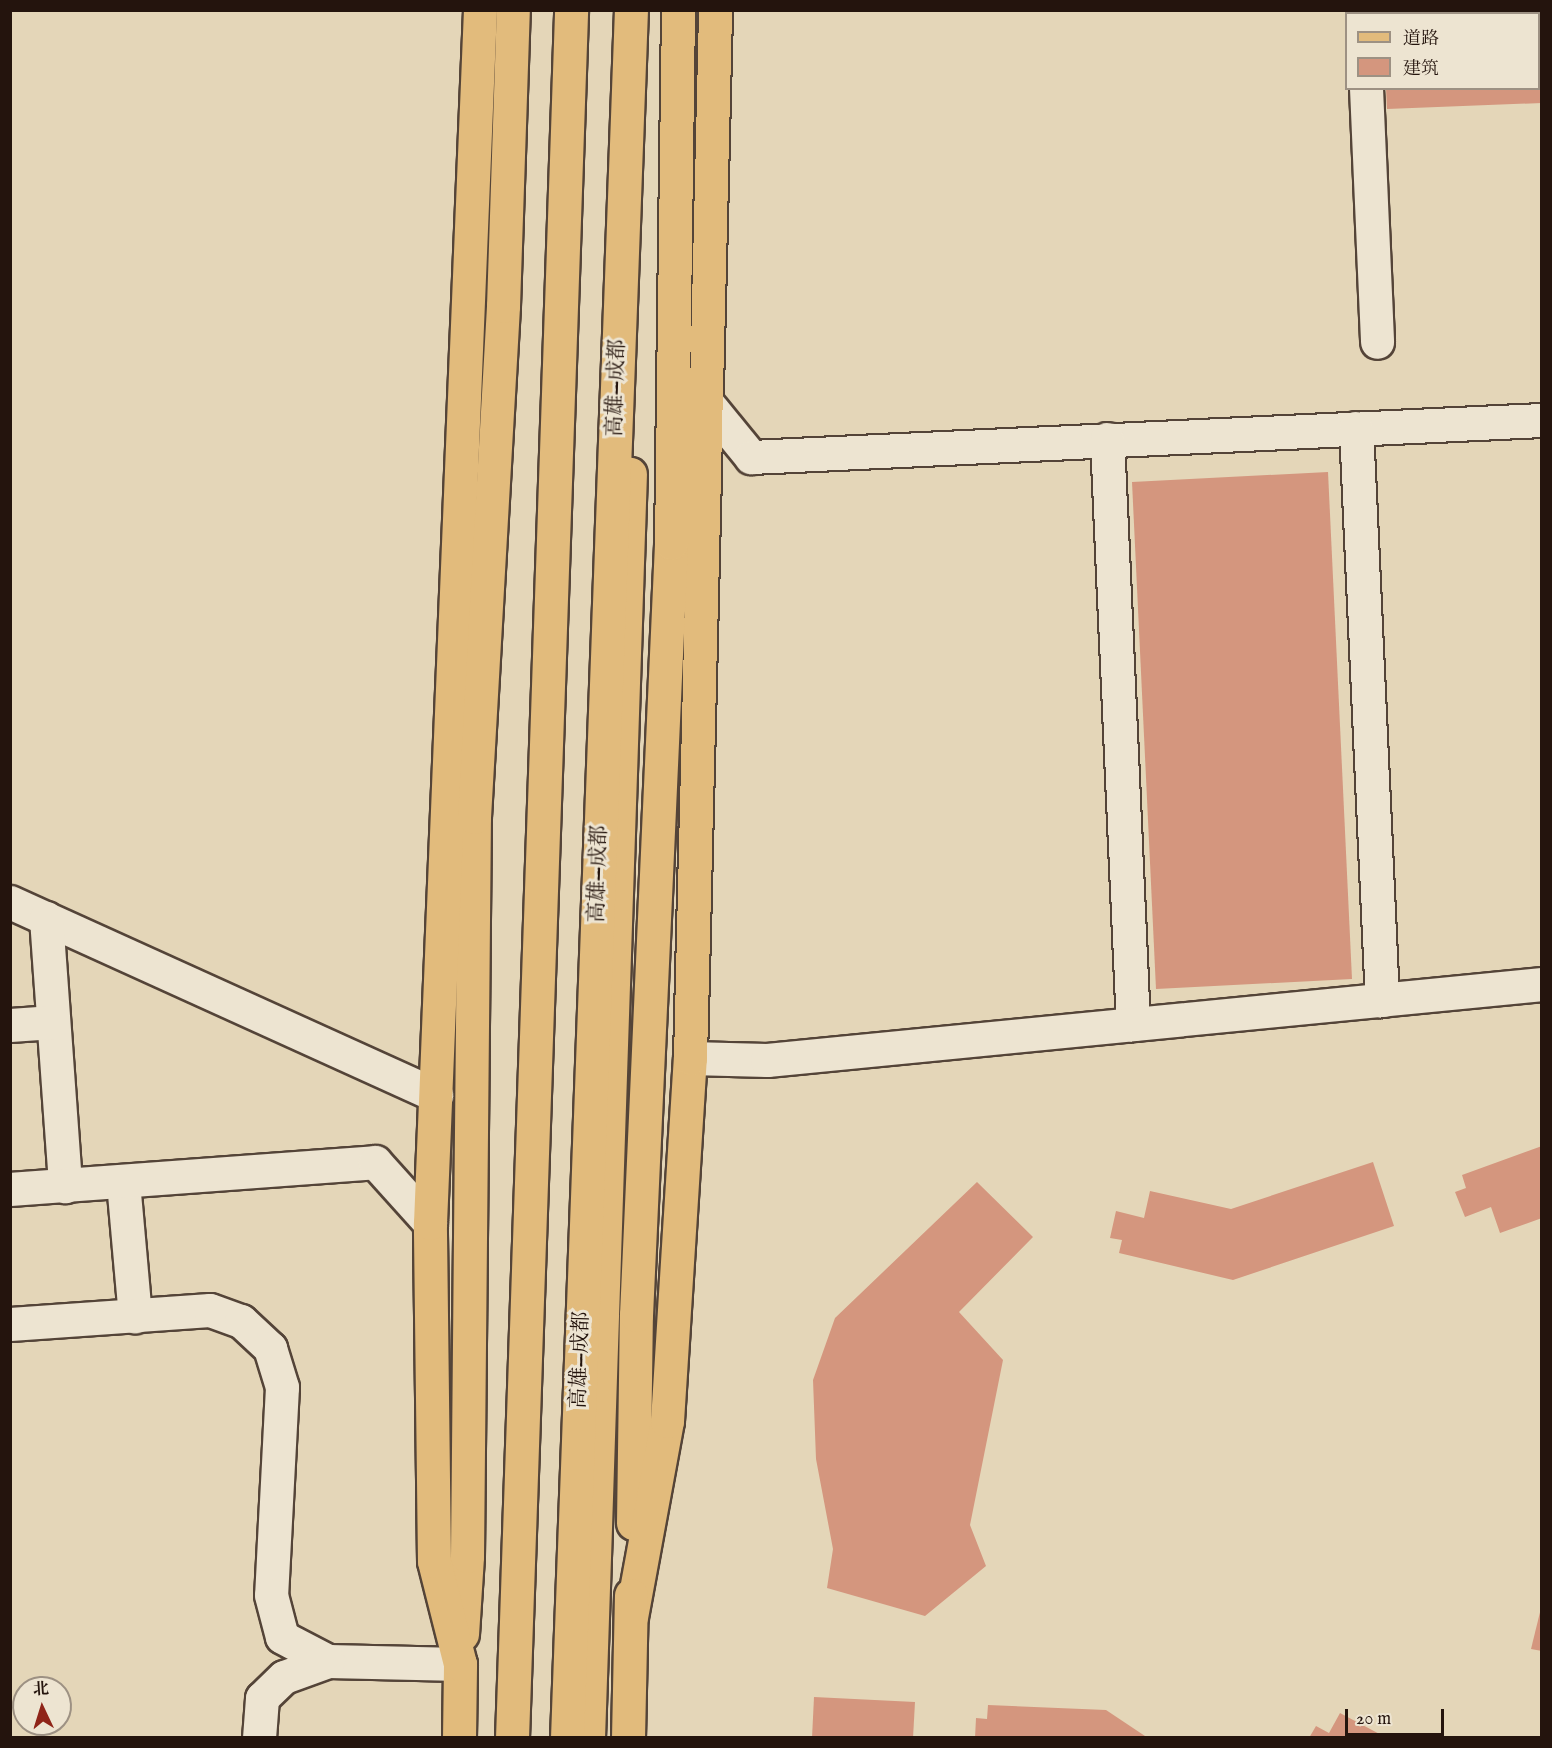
<!DOCTYPE html>
<html>
<head>
<meta charset="utf-8">
<style>
  body { margin:0 }
  #map { position:relative; width:1552px; height:1748px; overflow:hidden; background:#e4d6b8; font-family:"IM FELL English","Noto Serif SC",serif }
  div>[style] { position:absolute }
  .building>* { inset:0; background:#d4967e }
  .roads { filter:drop-shadow(2px 0 #544438) drop-shadow(-2px 0 #544438) drop-shadow(0 2px #544438) drop-shadow(0 -2px #544438) }
  .minor>* { height:33px; margin:-16.5px; padding:0 16.5px; transform-origin:16.5px; border-radius:16.5px; background:#ede4d1 }
  .major>* { height:33px; margin:-16.5px; padding:0 16.5px; transform-origin:16.5px; border-radius:16.5px; background:#e2bb7c }
  .highway>* { height:33px; margin:-16.5px; padding:0 16.5px; transform-origin:16.5px; border-radius:16.5px; background:#e2bb7c }
  span { translate:-50% -50%; white-space:nowrap; text-align:center; line-height:1.15; -webkit-text-stroke:6px #ede4d1; paint-order:stroke }
  .street-label { font-size:21px; color:#24140d }
  .frame { position:absolute; inset:0; border:12px solid #24140d; pointer-events:none }
  .legend { position:absolute; left:1345px; top:12px; width:195px; height:78px; box-sizing:border-box; background:#ede4d1; border:2px solid #9d9183; margin:0; padding:8px 10px; list-style:none; font-size:18px; color:#24140d }
  .legend li { display:flex; align-items:center; gap:12px; height:30px }
  .legend b { width:30px; border:2px solid #9d9183 }
  .north { position:absolute; left:12px; top:1676px; width:60px; height:60px; box-sizing:border-box; background:#ede4d1; border:2px solid #9d9183; border-radius:50%; rotate:356deg; font-size:16px; font-weight:700; line-height:24px; text-align:center; color:#24140d }
  .north::after { content:''; display:block; margin:auto; width:21px; height:27px; background:#8f2418; clip-path:polygon(50% 0,100% 100%,50% 72%,0 100%) }
  .scale { position:absolute; left:1345px; top:1709px; width:99px; height:27px; box-sizing:border-box; border:3px solid #24140d; border-top:0; padding-left:8px; font-size:18px; line-height:21px; white-space:nowrap; color:#24140d; -webkit-text-stroke:4px #ede4d1; paint-order:stroke }
</style>
</head>
<body>
<div id="map">
  <div class="building">
    <i style="clip-path:polygon(1383px 10px,1542px 10px,1542px 103px,1387px 109px,1386px 88px,1538px 88px,1538px 14px)"></i>
    <i style="clip-path:polygon(1328px 472px,1352px 979px,1156px 989px,1132px 482px)"></i>
    <i style="clip-path:polygon(1542px 1146px,1542px 1218px,1500px 1233px,1491px 1207px,1465px 1217px,1455px 1192px,1466px 1188px,1462px 1175px)"></i>
    <i style="clip-path:polygon(1373px 1162px,1394px 1226px,1233px 1280px,1119px 1253px,1122px 1240px,1110px 1238px,1116px 1211px,1144px 1218px,1150px 1191px,1231px 1209px)"></i>
    <i style="clip-path:polygon(977px 1182px,1033px 1237px,959px 1312px,1003px 1360px,970px 1525px,986px 1566px,925px 1616px,827px 1588px,833px 1549px,816px 1459px,813px 1380px,835px 1318px)"></i>
    <i style="clip-path:polygon(1542px 1604px,1542px 1651px,1531px 1649px)"></i>
    <i style="clip-path:polygon(814px 1697px,915px 1702px,913px 1738px,812px 1738px)"></i>
    <i style="clip-path:polygon(988px 1705px,1106px 1710px,1148px 1738px,975px 1738px,976px 1718px,987px 1719px)"></i>
    <i style="clip-path:polygon(1340px 1713px,1387px 1738px,1309px 1738px,1316px 1726px,1329px 1733px)"></i>
  </div>
  <div class="roads">
    <div class="minor">
      <i style="left:1363px;top:10px;width:4px;rotate:90deg"></i>
      <i style="left:1366px;top:88px;width:254px;rotate:87.5deg"></i>
      <i style="left:707px;top:403px;width:70px;rotate:50.8deg"></i>
      <i style="left:751px;top:457px;width:792px;rotate:-2.68deg"></i>
      <i style="left:1356px;top:428px;width:573px;rotate:87.4deg"></i>
      <i style="left:1107px;top:439px;width:586px;rotate:87.46deg"></i>
      <i style="left:10px;top:902px;width:468px;rotate:24.4deg"></i>
      <i style="left:46px;top:918px;width:269px;rotate:85.9deg"></i>
      <i style="left:10px;top:1025px;width:43px;rotate:-4deg"></i>
      <i style="left:690px;top:1058px;width:77px;rotate:1.5deg"></i>
      <i style="left:767px;top:1060px;width:779px;rotate:-5.6deg"></i>
      <i style="left:123px;top:1182px;width:135px;rotate:84.9deg"></i>
      <i style="left:10px;top:1189px;width:366px;rotate:-4.2deg"></i>
      <i style="left:375px;top:1162px;width:82px;rotate:48deg"></i>
      <i style="left:10px;top:1324px;width:200px;rotate:-4deg"></i>
      <i style="left:210px;top:1310px;width:33px;rotate:20deg"></i>
      <i style="left:241px;top:1321px;width:40px;rotate:43deg"></i>
      <i style="left:270px;top:1348px;width:41px;rotate:72.9deg"></i>
      <i style="left:282px;top:1387px;width:208px;rotate:93deg"></i>
      <i style="left:271px;top:1595px;width:43px;rotate:75.3deg"></i>
      <i style="left:282px;top:1637px;width:52px;rotate:27.6deg"></i>
      <i style="left:328px;top:1661px;width:132px;rotate:1.3deg"></i>
      <i style="left:259px;top:1738px;width:40px;rotate:-85.7deg"></i>
      <i style="left:262px;top:1698px;width:30px;rotate:-44deg"></i>
      <i style="left:284px;top:1677px;width:47px;rotate:-20deg"></i>
    </div>
    <div class="major">
      <i style="left:633px;top:1523px;width:208px;rotate:-89.2deg"></i>
      <i style="left:631px;top:1617px;width:199px;rotate:-79.6deg"></i>
      <i style="left:667px;top:1421px;width:364px;rotate:-86.4deg"></i>
      <i style="left:690px;top:1058px;width:1048px;rotate:-88.63deg"></i>
      <i style="left:462px;top:1634px;width:78px;rotate:-86.3deg"></i>
      <i style="left:467px;top:1556px;width:739px;rotate:-89.46deg"></i>
      <i style="left:459px;top:1738px;width:74px;rotate:-89.2deg"></i>
      <i style="left:460px;top:1664px;width:106px;rotate:-104.2deg"></i>
      <i style="left:434px;top:1561px;width:338px;rotate:-90.7deg"></i>
      <i style="left:430px;top:1223px;width:1214px;rotate:-87.64deg"></i>
      <i style="left:588px;top:1738px;width:1265px;rotate:-88.1deg"></i>
      <i style="left:628px;top:1738px;width:143px;rotate:-88.8deg"></i>
    </div>
    <div class="highway">
      <i style="left:474px;top:817px;width:512px;rotate:-86.75deg"></i>
      <i style="left:503px;top:306px;width:296px;rotate:-88.1deg"></i>
      <i style="left:636px;top:1315px;width:773px;rotate:-87.4deg"></i>
      <i style="left:671px;top:543px;width:533px;rotate:-89.25deg"></i>
      <i style="left:512px;top:1738px;width:1729px;rotate:-88.04deg"></i>
      <i style="left:567px;top:1738px;width:1729px;rotate:-87.88deg"></i>
    </div>
  </div>
  <div class="street-label">
    <span style="left:617px;top:388px;rotate:-88deg">高雄—成都</span>
    <span style="left:599px;top:874px;rotate:-88deg">高雄—成都</span>
    <span style="left:581px;top:1360px;rotate:-88deg">高雄—成都</span>
  </div>
  <div class="frame"></div>
  <ul class="legend">
  <li><b style="height:8px;background:#e2bb7c"></b>道路</li>
  <li><b style="height:16px;background:#d4967e"></b>建筑</li>
  </ul>
  <div class="north">北</div>
  <div class="scale">20 m</div>
</div>
</body>
</html>
